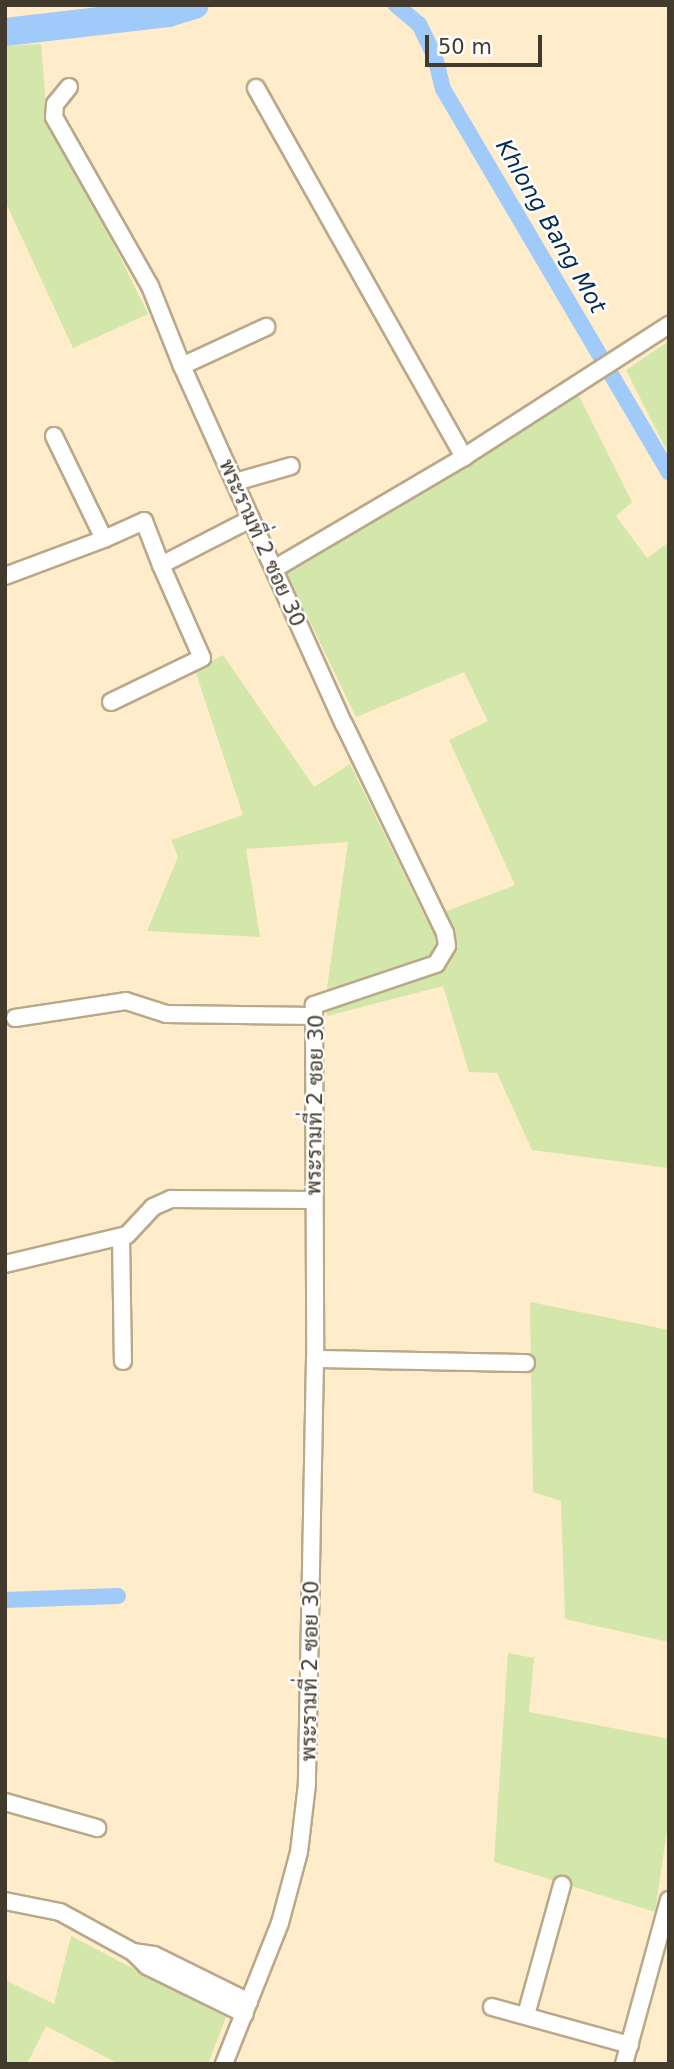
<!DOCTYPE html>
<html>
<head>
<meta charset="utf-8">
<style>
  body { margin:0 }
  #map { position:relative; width:674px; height:2069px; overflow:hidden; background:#feeccb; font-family:"DejaVu Sans",Sarabun,sans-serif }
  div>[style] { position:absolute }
  .green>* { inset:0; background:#d2e7a9 }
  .canal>* { height:16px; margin:-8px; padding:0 8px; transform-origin:8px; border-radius:8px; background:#a0caf9 }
  .river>* { height:28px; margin:-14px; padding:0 14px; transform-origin:14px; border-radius:14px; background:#a0caf9 }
  .roads { filter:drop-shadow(2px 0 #b9a889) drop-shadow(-2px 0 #b9a889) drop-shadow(0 2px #b9a889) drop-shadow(0 -2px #b9a889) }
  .street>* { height:16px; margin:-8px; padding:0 8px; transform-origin:8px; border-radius:8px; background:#fff }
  span { translate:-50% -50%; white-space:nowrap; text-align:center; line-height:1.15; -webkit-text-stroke:5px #fff; paint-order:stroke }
  .street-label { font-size:21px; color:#423b2d }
  .water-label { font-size:23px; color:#072c51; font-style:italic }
  .frame { position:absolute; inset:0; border:7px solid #423b2d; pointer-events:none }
  .scale { position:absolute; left:425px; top:35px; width:117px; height:32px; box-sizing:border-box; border:4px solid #423b2d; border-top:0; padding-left:9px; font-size:21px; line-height:24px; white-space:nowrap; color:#423b2d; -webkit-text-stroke:5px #fff; paint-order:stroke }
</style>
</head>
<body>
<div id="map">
  <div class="green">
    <i style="clip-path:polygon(41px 44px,46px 107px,148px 314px,73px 348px,5px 201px,5px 46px)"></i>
    <i style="clip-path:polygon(669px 341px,669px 455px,626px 370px)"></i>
    <i style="clip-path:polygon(578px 394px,632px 502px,616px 516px,647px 558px,669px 542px,669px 1168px,532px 1150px,497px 1073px,469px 1072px,443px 986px,327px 1016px,327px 988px,348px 842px,246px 849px,260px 937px,147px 931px,178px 857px,171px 840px,243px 815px,195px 670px,223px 655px,314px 787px,350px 764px,426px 919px,515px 885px,449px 740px,488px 721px,464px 672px,356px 717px,285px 570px)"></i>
    <i style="clip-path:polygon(530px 1302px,669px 1330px,669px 1642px,565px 1619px,561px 1501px,533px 1492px)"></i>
    <i style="clip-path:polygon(508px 1653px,534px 1658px,529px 1712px,669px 1739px,669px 1817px,655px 1912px,494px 1862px)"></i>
    <i style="clip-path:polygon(71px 1936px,226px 2017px,208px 2064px,119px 2064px,46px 2026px,27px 2064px,5px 2064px,5px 1980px,54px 2004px)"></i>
  </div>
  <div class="canal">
    <i style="left:396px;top:5px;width:30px;rotate:40deg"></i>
    <i style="left:419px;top:24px;width:37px;rotate:64deg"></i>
    <i style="left:435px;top:57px;width:33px;rotate:76deg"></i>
    <i style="left:443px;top:89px;width:445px;rotate:59.5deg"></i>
    <i style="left:5px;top:1600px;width:113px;rotate:-2deg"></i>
  </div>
  <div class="river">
    <i style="left:5px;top:32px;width:164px;rotate:-6.6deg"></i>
    <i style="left:168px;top:13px;width:28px;rotate:-17deg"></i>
  </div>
  <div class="roads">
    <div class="street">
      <i style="left:69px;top:87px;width:22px;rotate:129deg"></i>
      <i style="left:55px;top:104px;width:13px;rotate:94deg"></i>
      <i style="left:54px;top:117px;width:194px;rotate:60.4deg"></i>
      <i style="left:150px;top:286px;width:86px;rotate:68.2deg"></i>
      <i style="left:182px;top:366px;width:393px;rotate:65.7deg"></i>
      <i style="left:344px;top:724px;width:232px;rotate:64.2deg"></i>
      <i style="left:445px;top:933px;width:13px;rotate:81deg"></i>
      <i style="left:447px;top:946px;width:21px;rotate:121deg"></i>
      <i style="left:436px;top:964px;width:129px;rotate:161.4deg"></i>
      <i style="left:314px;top:1005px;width:354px;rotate:89.8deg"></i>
      <i style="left:315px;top:1359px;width:425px;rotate:91.1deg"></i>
      <i style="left:307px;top:1784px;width:68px;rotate:96.7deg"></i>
      <i style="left:299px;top:1852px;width:73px;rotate:105deg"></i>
      <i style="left:280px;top:1923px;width:152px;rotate:111.7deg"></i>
      <i style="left:256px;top:88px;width:424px;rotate:60.6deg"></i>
      <i style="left:182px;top:366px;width:93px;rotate:-24.9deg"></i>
      <i style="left:54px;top:436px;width:114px;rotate:64.1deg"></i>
      <i style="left:104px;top:539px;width:44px;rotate:-24.2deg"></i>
      <i style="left:144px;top:521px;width:47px;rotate:68.9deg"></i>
      <i style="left:235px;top:482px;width:58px;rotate:-15.9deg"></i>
      <i style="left:274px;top:569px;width:221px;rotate:-30.5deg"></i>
      <i style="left:464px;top:457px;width:244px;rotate:-32.8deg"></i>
      <i style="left:5px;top:576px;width:106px;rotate:-20.5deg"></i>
      <i style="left:111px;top:702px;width:101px;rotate:-25.8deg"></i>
      <i style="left:202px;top:658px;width:102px;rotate:-113.8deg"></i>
      <i style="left:161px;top:565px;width:101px;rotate:-27.1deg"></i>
      <i style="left:15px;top:1018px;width:112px;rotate:-8.7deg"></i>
      <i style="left:126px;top:1001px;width:42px;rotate:18deg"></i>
      <i style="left:166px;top:1014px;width:148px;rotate:0.8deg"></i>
      <i style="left:121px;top:1237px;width:124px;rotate:89.1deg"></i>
      <i style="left:5px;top:1264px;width:125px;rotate:-13.4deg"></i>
      <i style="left:127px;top:1235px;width:38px;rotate:-47deg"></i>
      <i style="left:153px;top:1207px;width:20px;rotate:-24deg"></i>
      <i style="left:171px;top:1199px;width:142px;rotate:0.4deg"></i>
      <i style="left:315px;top:1359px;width:211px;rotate:1.1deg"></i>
      <i style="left:5px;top:1802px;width:96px;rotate:15.8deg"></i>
      <i style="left:5px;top:1901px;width:56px;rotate:11.3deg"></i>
      <i style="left:60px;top:1912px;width:83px;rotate:28.7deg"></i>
      <i style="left:133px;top:1952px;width:20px;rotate:45deg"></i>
      <i style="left:147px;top:1966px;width:109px;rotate:26.1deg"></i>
      <i style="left:133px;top:1952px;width:21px;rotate:8deg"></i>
      <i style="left:154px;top:1955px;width:106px;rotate:26.3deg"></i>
      <i style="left:492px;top:2007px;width:143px;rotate:15.4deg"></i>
      <i style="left:526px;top:2015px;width:135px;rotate:-74.5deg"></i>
      <i style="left:624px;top:2064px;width:170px;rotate:-74.7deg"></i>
    </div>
  </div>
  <div class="street-label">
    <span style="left:262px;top:543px;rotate:66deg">พระรามที่ 2 ซอย 30</span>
    <span style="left:315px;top:1105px;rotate:-89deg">พระรามที่ 2 ซอย 30</span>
    <span style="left:310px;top:1671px;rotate:-89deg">พระรามที่ 2 ซอย 30</span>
  </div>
  <div class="water-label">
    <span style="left:551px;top:226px;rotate:60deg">Khlong Bang Mot</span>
  </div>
  <div class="frame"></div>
  <div class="scale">50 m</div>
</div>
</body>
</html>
